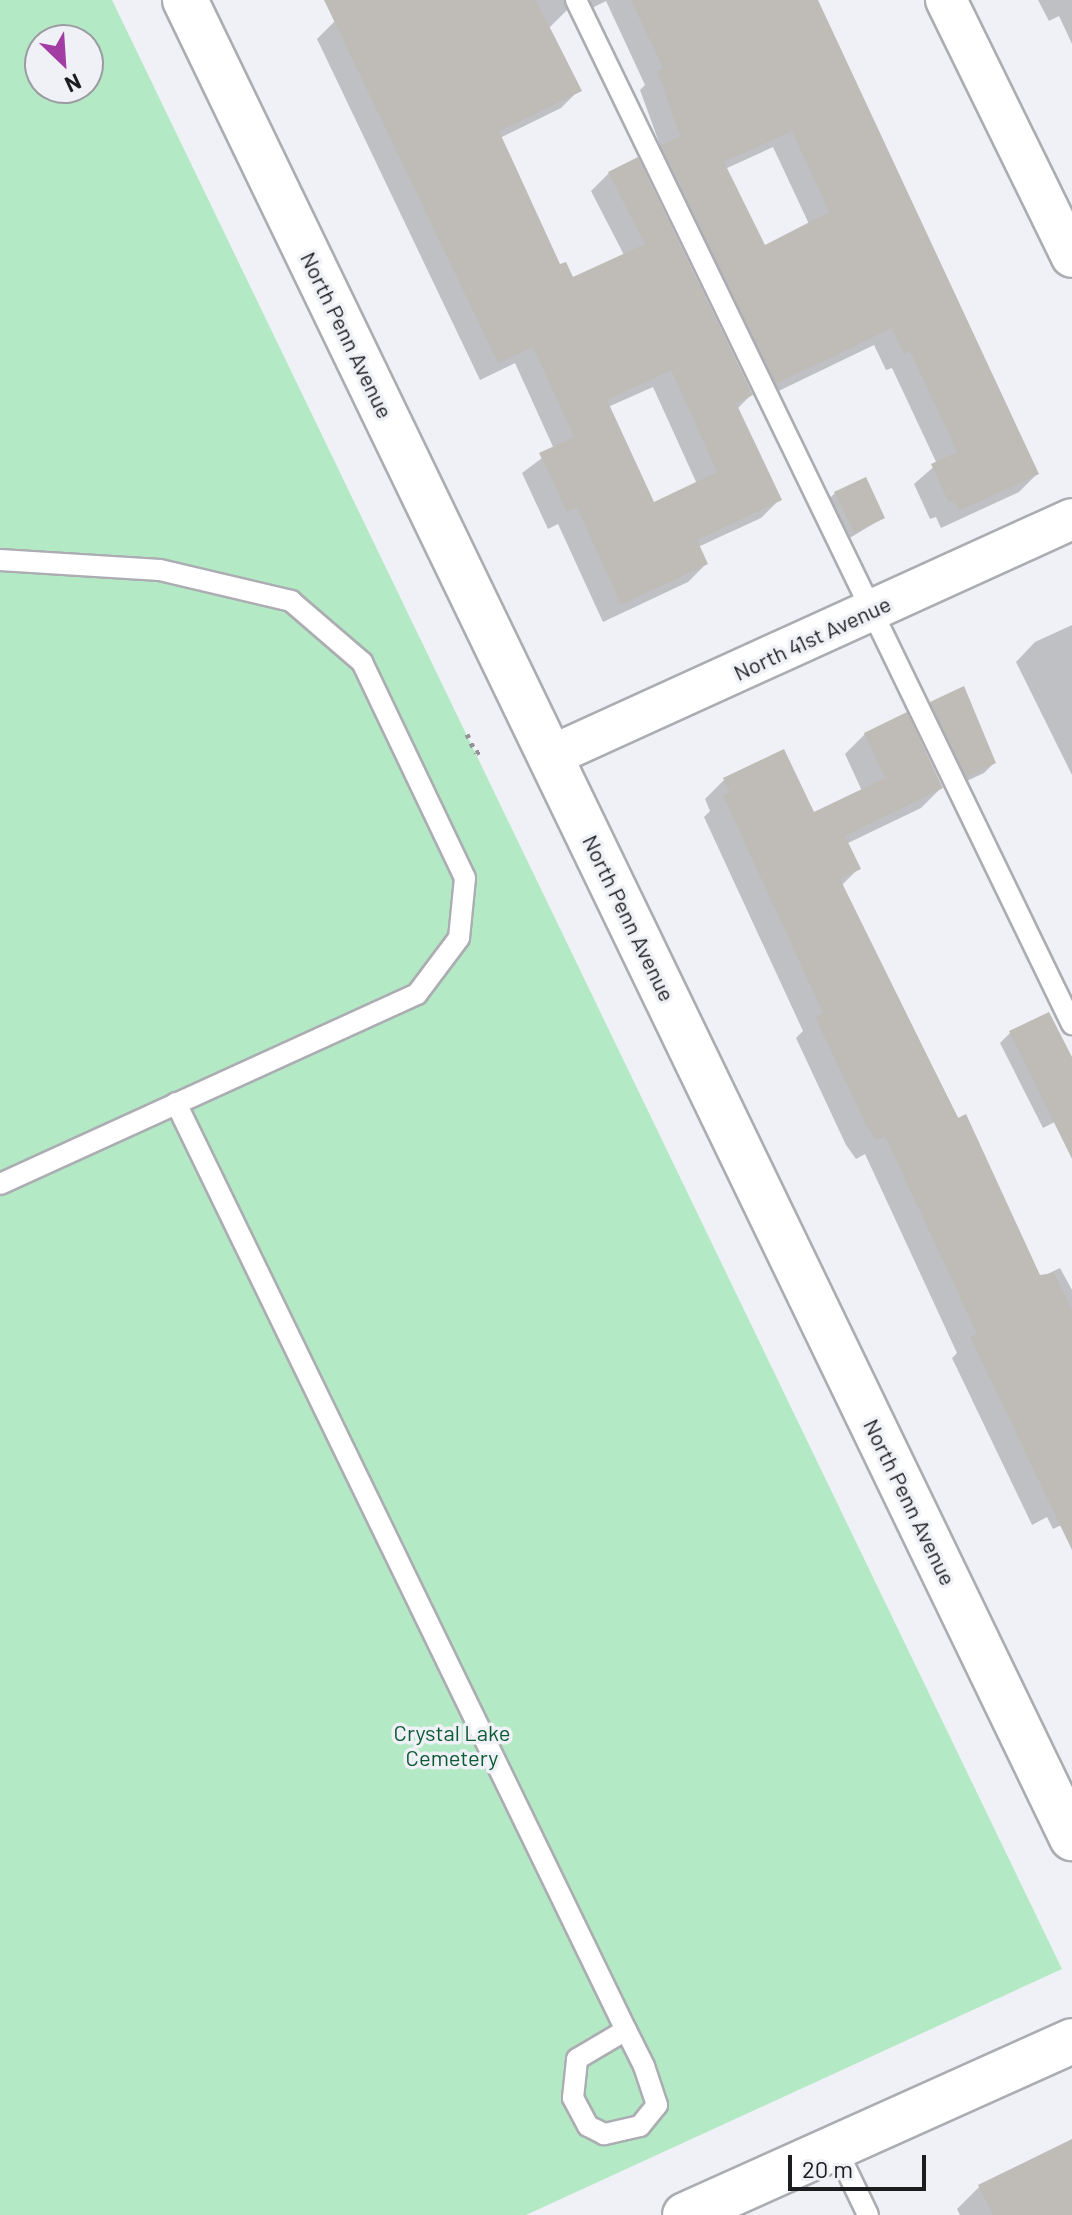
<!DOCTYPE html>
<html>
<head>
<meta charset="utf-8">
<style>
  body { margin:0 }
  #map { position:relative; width:1072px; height:2215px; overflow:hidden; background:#eff1f6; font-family:Barlow,sans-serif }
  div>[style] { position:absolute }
  .green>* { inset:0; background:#b4e9c5 }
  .shadow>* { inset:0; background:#0003 }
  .building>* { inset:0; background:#bfbbb7 }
  .path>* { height:5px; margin-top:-2.5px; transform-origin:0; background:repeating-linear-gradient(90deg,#909295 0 4px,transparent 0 10px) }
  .roads { filter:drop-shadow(2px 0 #abadb2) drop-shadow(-2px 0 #abadb2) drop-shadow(0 2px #abadb2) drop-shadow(0 -2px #abadb2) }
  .service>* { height:20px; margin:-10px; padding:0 10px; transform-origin:10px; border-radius:10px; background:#fff }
  .minor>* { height:40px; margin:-20px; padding:0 20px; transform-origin:20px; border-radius:20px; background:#fff }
  .tertiary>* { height:44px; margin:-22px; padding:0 22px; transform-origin:22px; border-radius:22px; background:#fff }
  .secondary>* { height:44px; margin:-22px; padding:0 22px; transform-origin:22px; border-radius:22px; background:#fff }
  span { translate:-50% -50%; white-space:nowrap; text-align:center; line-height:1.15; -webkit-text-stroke:7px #eff1f6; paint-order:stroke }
  .street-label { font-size:22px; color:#1c1d1f }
  .park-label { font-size:22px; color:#0d5b34 }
  .north { position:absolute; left:24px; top:24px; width:80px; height:80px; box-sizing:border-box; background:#eff1f6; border:2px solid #9b9ca0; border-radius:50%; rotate:155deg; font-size:22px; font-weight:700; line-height:32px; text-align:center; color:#1c1d1f }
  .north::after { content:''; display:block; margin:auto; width:28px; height:36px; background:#a13da3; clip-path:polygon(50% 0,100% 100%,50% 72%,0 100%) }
  .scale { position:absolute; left:788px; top:2155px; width:138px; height:36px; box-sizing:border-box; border:4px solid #1c1d1f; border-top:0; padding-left:10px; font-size:24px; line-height:28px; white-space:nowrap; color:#1c1d1f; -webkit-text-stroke:6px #eff1f6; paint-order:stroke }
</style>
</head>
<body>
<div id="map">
  <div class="green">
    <i style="clip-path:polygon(evenodd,0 0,112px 0,1062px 1969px,526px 2215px,0 2215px,0 0,40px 40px,88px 40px,88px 88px,40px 88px,40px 40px)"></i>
  </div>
  <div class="shadow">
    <i style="clip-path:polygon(evenodd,380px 0,816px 0,1037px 474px,1019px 492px,941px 528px,936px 517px,930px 519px,914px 484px,937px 464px,892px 368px,886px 370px,874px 345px,758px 401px,644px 165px,661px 148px,640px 90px,645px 85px,606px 1px,572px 18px,567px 10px,548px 29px,579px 90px,561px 108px,500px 138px,559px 267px,572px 280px,624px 255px,591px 191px,609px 173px,751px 395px,737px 409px,779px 500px,761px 518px,698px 547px,706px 564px,688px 582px,603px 622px,558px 524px,548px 529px,522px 473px,554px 449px,515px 363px,480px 380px,317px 39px,335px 21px,380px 0,773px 147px,809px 224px,764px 247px,725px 169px,773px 147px,380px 0,653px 387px,697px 484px,653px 504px,608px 407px,653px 387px)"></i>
    <i style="clip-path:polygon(1038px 0,1072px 0,1072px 44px,1059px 16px,1049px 21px)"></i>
    <i style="clip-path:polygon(835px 493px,883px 518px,843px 542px,825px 503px)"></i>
    <i style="clip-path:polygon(1072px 625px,1072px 775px,1016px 662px,1035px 642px)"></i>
    <i style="clip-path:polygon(931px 703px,994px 763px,984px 773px,956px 786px,921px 713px)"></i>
    <i style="clip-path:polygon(865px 734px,941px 788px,921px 808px,846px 844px,858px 869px,841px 886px,1039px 1278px,1060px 1268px,1072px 1290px,1072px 1520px,1053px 1529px,1047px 1517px,1032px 1525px,952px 1358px,957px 1353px,865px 1154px,856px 1159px,846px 1145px,796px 1038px,803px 1031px,704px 817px,710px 811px,705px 799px,724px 780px,813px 815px,862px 791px,845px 754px)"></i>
    <i style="clip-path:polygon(1010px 1033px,1072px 1062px,1072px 1113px,1043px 1128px,1000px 1043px)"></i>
    <i style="clip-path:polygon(1072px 2148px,1072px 2215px,960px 2215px,957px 2209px,979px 2187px)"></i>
  </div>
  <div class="building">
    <i style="clip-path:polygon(evenodd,324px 0,536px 0,582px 91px,499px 131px,560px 264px,566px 262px,573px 277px,645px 244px,608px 172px,638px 157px,753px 395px,736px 403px,782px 500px,697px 540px,708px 564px,621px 605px,577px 507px,567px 512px,539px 453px,574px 437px,533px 347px,498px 363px,324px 0,671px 370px,717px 472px,654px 502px,607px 400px,671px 370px)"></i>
    <i style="clip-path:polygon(evenodd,631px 0,818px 0,1039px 474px,959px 511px,954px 500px,949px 503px,931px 464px,957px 452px,910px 351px,904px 354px,892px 328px,776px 384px,661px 145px,680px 136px,657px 71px,663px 68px,631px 0,792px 131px,829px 212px,765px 245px,724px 162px,792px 131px)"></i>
    <i style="clip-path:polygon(866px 477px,885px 518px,854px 533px,834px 492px)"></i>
    <i style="clip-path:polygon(964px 686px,996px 763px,967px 777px,930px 702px)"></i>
    <i style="clip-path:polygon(907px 712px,943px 788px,845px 836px,861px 869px,840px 879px,958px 1118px,966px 1114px,1040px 1275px,1054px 1273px,1072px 1311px,1072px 1550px,970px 1337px,977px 1334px,885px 1136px,877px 1140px,866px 1125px,815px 1017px,823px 1013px,723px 796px,730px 792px,723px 778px,784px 749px,814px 812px,885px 778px,864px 733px)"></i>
    <i style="clip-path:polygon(1049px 1012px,1072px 1057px,1072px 1159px,1009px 1031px)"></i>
    <i style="clip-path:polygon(1072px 2139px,1072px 2215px,993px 2215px,978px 2185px)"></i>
  </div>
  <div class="path">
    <i style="left:467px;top:734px;width:21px;rotate:65deg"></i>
    <i style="left:476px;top:753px;width:9px;rotate:-27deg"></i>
  </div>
  <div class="roads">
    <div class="service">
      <i style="left:576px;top:0;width:1138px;rotate:64.16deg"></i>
      <i style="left:0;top:560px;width:160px;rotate:3.6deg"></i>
      <i style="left:160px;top:570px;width:135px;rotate:13.3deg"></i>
      <i style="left:291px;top:601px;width:94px;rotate:40.7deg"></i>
      <i style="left:362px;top:662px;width:239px;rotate:64.5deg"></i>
      <i style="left:465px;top:878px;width:60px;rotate:95.7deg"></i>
      <i style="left:459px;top:938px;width:70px;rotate:126.9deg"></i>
      <i style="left:417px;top:994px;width:458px;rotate:155.5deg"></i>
      <i style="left:176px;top:1103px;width:1030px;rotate:64.11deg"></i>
      <i style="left:626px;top:2030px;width:40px;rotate:63.4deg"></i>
      <i style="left:644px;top:2066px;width:41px;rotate:71.6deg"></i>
      <i style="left:657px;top:2105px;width:27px;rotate:129deg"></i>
      <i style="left:640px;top:2126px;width:37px;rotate:167deg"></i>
      <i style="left:604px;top:2134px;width:18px;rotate:-153deg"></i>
      <i style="left:588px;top:2126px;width:32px;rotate:-118deg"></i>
      <i style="left:573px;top:2098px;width:39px;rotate:-84deg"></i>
      <i style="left:577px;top:2059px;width:57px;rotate:-30.6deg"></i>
      <i style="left:835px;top:2146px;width:76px;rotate:64.4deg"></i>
    </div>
    <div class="minor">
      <i style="left:946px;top:0;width:286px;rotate:63.9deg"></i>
      <i style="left:551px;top:756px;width:572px;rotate:-24.46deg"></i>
    </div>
    <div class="tertiary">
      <i style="left:685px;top:2215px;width:424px;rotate:-24.2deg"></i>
    </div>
    <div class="secondary">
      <i style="left:185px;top:0;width:2041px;rotate:64.24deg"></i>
    </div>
  </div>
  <div class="street-label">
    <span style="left:347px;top:335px;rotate:64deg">North Penn Avenue</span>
    <span style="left:812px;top:638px;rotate:-25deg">North 41st Avenue</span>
    <span style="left:629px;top:918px;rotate:64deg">North Penn Avenue</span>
    <span style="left:910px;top:1502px;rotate:64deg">North Penn Avenue</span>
  </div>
  <div class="park-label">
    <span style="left:452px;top:1745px">Crystal Lake<br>Cemetery</span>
  </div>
  <div class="north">N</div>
  <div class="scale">20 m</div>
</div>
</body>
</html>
